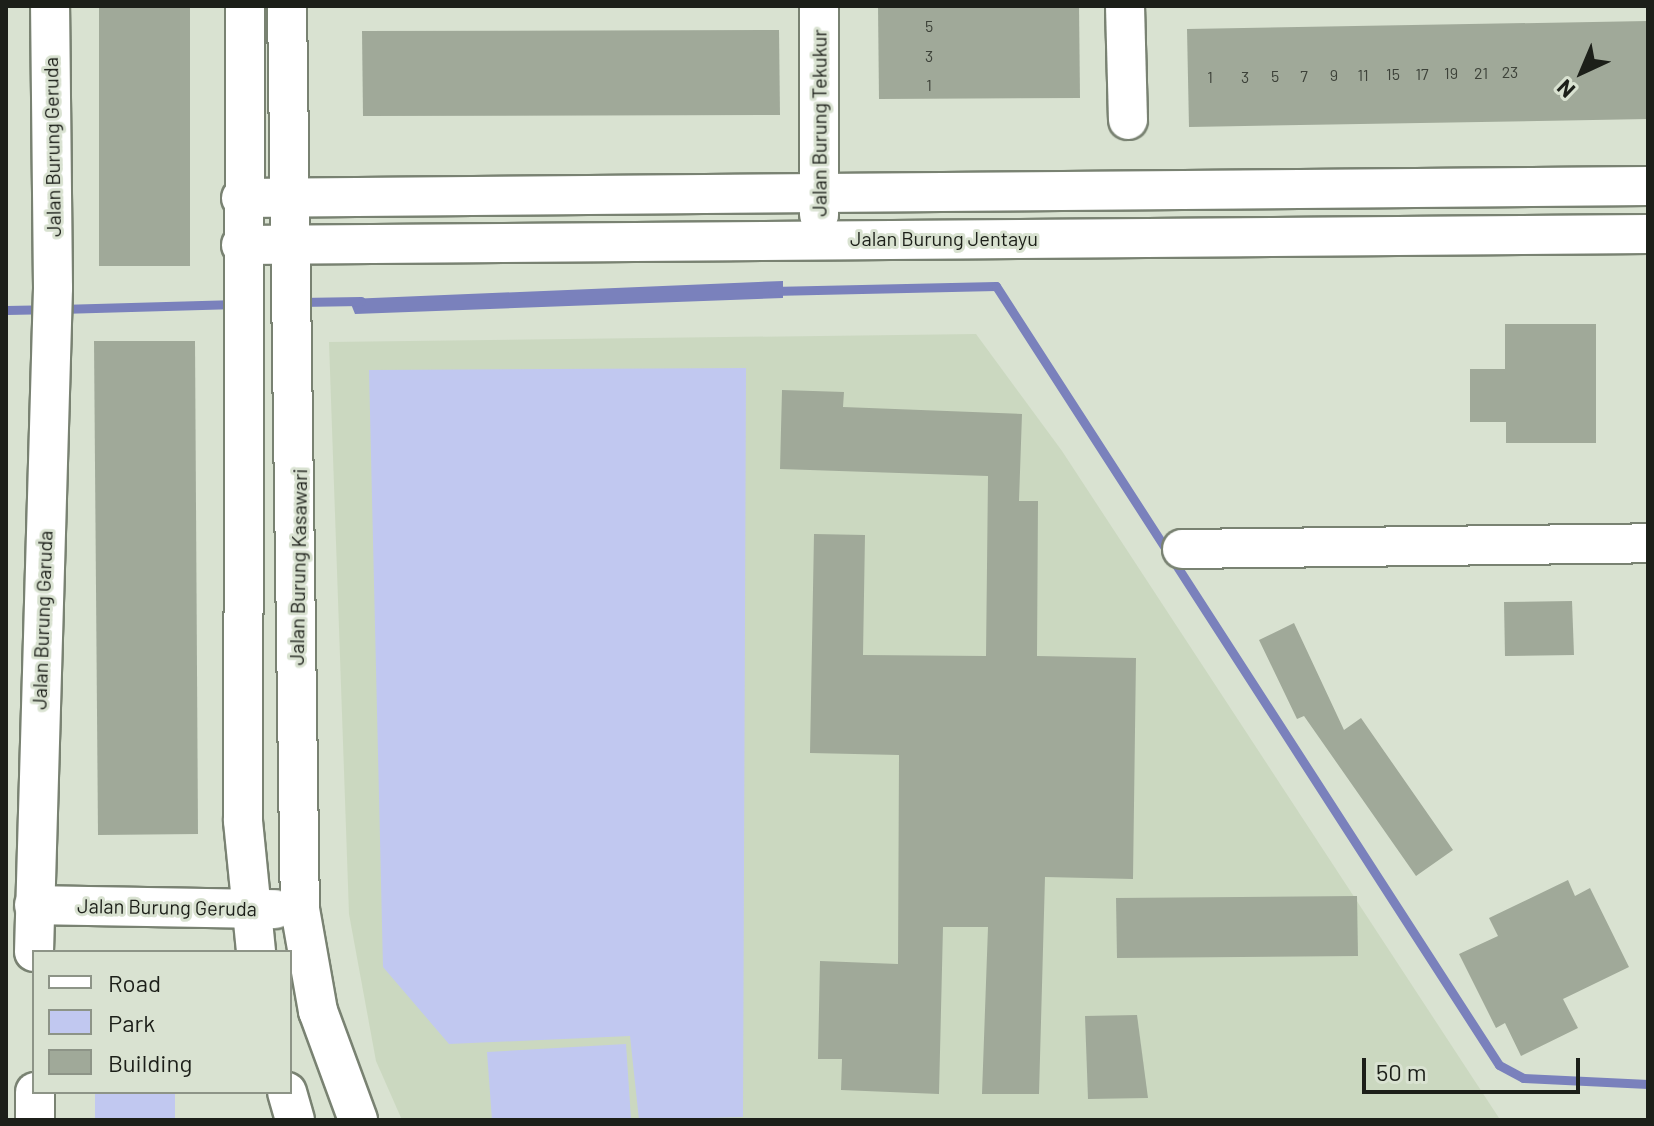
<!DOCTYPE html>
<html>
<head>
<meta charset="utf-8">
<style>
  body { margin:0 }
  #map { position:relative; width:1654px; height:1126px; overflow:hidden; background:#d9e2d1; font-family:Barlow,sans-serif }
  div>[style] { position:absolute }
  .built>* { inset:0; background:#cbd8c0 }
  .green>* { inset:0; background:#c1c8f0 }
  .water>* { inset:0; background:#7a81bc }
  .stream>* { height:9px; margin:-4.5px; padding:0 4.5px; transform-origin:4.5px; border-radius:4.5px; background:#7a81bc }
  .building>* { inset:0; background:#a0a999 }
  .roads { filter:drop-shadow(2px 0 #798272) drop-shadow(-2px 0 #798272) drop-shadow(0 2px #798272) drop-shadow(0 -2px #798272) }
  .minor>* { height:38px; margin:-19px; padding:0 19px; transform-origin:19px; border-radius:19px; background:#fff }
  span { translate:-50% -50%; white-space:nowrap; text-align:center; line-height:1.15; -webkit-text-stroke:6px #d9e2d1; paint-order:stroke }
  .number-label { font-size:16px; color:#3d4239 }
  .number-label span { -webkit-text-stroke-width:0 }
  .street-label { font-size:20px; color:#1c1f19 }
  .frame { position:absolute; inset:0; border:8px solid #1c1f19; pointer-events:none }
  .legend { position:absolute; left:32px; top:950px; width:260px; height:144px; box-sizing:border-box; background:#d9e2d1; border:2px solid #8d9487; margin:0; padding:10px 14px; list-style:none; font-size:24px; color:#1c1f19 }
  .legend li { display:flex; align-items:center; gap:16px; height:40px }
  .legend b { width:40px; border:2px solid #8d9487 }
  .north { position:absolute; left:1542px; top:32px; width:80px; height:80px; -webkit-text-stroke:6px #d9e2d1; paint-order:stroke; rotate:224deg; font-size:22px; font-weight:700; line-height:32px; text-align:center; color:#1c1f19 }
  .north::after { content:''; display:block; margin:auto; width:28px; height:36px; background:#1c1f19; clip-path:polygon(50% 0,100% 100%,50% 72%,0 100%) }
  .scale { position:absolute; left:1362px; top:1058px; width:218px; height:36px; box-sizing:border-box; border:4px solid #1c1f19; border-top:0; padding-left:10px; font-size:24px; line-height:28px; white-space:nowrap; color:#1c1f19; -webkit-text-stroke:6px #d9e2d1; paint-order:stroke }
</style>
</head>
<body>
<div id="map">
  <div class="built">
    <i style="clip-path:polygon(976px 334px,1062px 451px,1499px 1118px,402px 1120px,376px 1061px,349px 914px,329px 342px)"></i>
  </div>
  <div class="green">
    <i style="clip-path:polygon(746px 368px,743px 1117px,639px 1120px,630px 1036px,449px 1044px,383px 967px,369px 370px)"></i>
    <i style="clip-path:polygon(626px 1044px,631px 1119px,492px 1120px,487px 1052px)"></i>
    <i style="clip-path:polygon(95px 1092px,175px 1092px,175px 1120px,95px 1120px)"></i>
  </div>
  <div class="water">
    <i style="clip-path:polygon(783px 281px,783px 298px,355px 314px,349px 299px)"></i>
  </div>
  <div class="stream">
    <i style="left:772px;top:291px;width:224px;rotate:-1.3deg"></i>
    <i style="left:996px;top:286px;width:927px;rotate:57.15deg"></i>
    <i style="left:1499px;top:1065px;width:27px;rotate:28deg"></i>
    <i style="left:1523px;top:1078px;width:125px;rotate:2.7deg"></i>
    <i style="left:300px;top:302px;width:61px;rotate:-0.9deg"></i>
    <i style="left:60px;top:309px;width:177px;rotate:-1.6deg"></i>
    <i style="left:6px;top:310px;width:39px;rotate:-1deg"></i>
  </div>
  <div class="building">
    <i style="clip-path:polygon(99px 6px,190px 6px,190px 266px,99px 266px)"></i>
    <i style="clip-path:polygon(878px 6px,1079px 6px,1080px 98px,879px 99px)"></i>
    <i style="clip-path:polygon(1648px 21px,1648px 119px,1189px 127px,1187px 29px)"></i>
    <i style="clip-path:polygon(779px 30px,780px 115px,363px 116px,362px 31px)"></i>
    <i style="clip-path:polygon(1505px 324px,1596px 324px,1596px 443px,1506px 443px,1506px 422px,1470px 422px,1470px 369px,1505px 369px)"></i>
    <i style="clip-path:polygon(94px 341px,195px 341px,198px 834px,98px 835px)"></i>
    <i style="clip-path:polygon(782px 390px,844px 392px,843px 407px,1022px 414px,1019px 501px,1038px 501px,1037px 656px,1136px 658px,1133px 879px,1045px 877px,1039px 1094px,982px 1094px,988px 927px,943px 927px,939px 1094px,841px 1090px,842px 1059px,818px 1059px,820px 961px,898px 964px,899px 755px,810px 753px,814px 534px,865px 535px,863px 655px,986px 656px,988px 476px,780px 469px)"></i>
    <i style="clip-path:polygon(1572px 601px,1574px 655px,1505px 656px,1504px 602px)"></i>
    <i style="clip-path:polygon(1294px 623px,1344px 730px,1361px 718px,1453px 850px,1416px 876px,1304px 716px,1297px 719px,1259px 640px)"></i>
    <i style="clip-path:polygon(1568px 880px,1575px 896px,1590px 888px,1629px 967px,1563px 999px,1578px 1028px,1521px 1056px,1505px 1023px,1496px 1028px,1459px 954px,1498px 936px,1489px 918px)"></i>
    <i style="clip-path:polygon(1357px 896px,1358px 956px,1117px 958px,1116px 898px)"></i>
    <i style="clip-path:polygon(1137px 1015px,1148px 1098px,1088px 1099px,1085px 1016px)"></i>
  </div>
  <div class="roads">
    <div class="minor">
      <i style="left:245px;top:6px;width:815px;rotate:90.14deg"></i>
      <i style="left:243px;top:821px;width:132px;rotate:84.3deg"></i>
      <i style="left:287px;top:6px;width:903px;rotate:89.18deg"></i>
      <i style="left:300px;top:909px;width:104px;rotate:80deg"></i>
      <i style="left:318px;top:1011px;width:116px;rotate:69.8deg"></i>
      <i style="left:819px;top:6px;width:209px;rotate:90deg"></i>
      <i style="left:1125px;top:6px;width:114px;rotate:88.5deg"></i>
      <i style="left:241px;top:198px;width:1407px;rotate:-0.49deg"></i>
      <i style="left:241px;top:245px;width:1407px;rotate:-0.45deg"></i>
      <i style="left:1182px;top:549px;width:466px;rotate:-0.7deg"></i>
      <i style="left:34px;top:905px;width:241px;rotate:1deg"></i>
      <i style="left:34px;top:952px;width:664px;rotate:-88.36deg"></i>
      <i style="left:53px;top:288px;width:282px;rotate:-90.6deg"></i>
      <i style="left:35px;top:1092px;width:28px;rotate:90deg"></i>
      <i style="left:287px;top:1092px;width:29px;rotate:74deg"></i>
    </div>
  </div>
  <div class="number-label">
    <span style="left:929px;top:26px">5</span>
    <span style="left:929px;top:56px">3</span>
    <span style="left:1510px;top:72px">23</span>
    <span style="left:1451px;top:73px">19</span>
    <span style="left:1481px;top:73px">21</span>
    <span style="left:1393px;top:74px">15</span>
    <span style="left:1422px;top:74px">17</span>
    <span style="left:1334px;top:75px">9</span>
    <span style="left:1363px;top:75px">11</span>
    <span style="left:1275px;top:76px">5</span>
    <span style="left:1304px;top:76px">7</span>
    <span style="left:1210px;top:77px">1</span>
    <span style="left:1245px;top:77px">3</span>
    <span style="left:929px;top:85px">1</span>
  </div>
  <div class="street-label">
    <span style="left:819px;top:123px;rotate:-90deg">Jalan Burung Tekukur</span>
    <span style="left:52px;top:147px;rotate:-91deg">Jalan Burung Geruda</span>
    <span style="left:944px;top:238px">Jalan Burung Jentayu</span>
    <span style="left:298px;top:567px;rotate:-89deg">Jalan Burung Kasawari</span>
    <span style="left:42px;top:620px;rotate:-88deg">Jalan Burung Garuda</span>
    <span style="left:167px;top:907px;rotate:1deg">Jalan Burung Geruda</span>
  </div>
  <div class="frame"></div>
  <ul class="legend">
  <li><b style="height:10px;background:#fff"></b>Road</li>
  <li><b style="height:22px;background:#c1c8f0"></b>Park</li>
  <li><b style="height:22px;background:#a0a999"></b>Building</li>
  </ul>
  <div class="north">N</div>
  <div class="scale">50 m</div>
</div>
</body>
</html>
